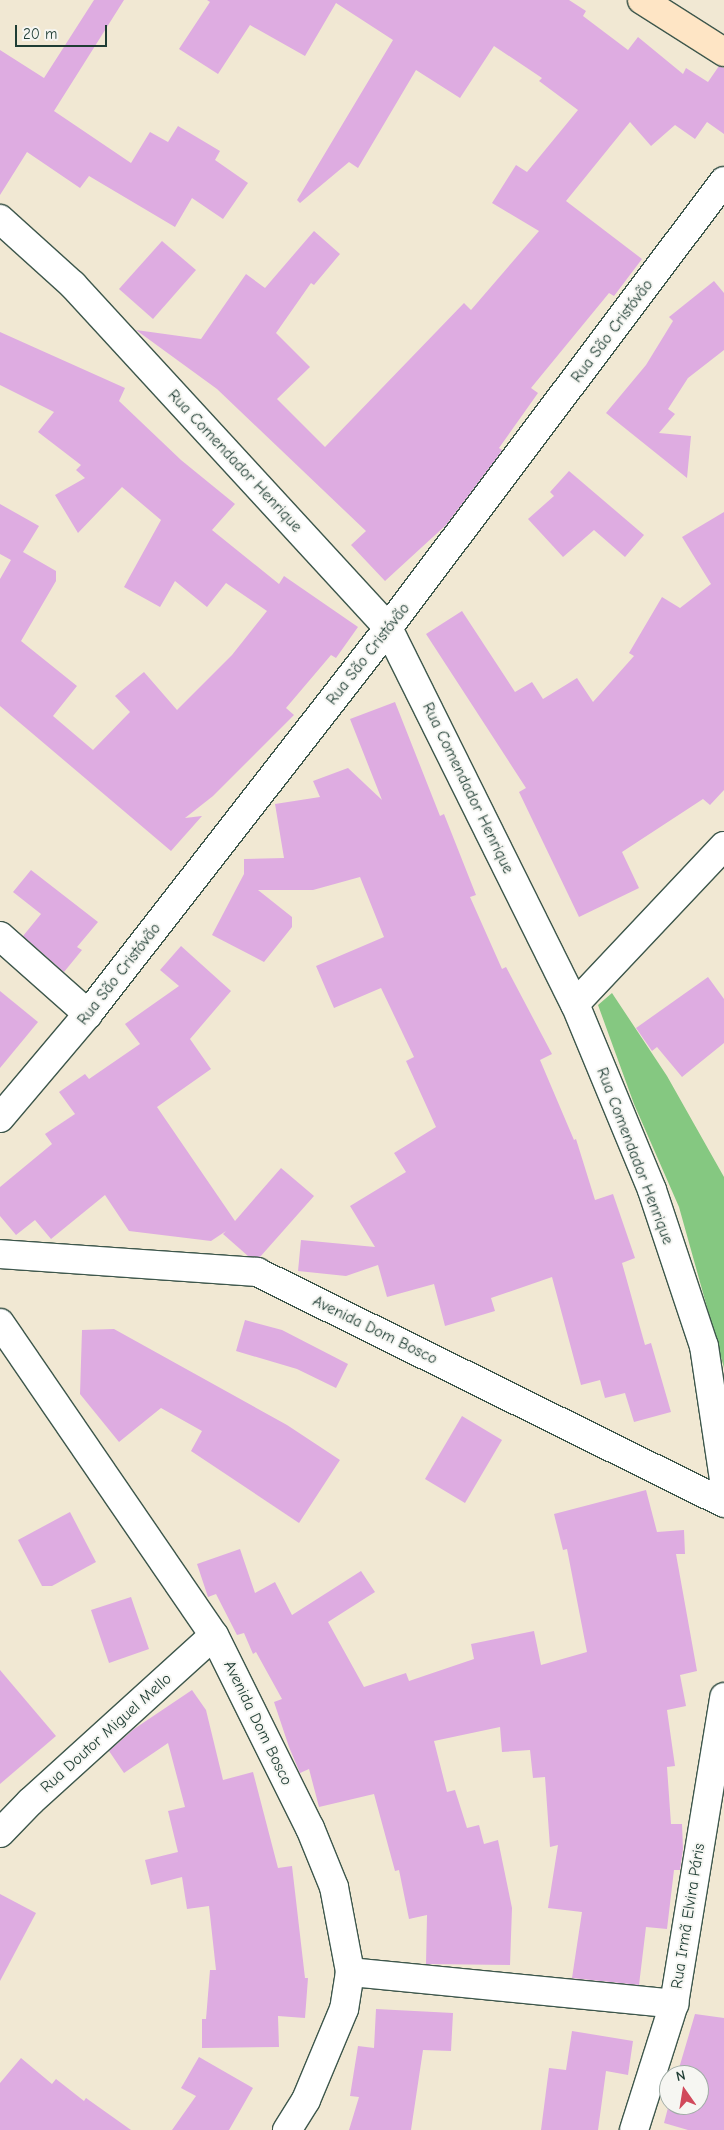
<!DOCTYPE html>
<html>
<head>
<meta charset="utf-8">
<style>
  body { margin:0 }
  #map { position:relative; width:724px; height:2130px; overflow:hidden; background:#f1e8d3; font-family:"Comic Neue",sans-serif }
  div>[style] { position:absolute }
  .green>* { inset:0; background:#85c881 }
  .building>* { inset:0; background:#deace1 }
  .roads { filter:drop-shadow(1px 0 #3e574c) drop-shadow(-1px 0 #3e574c) drop-shadow(0 1px #3e574c) drop-shadow(0 -1px #3e574c) }
  .minor>* { height:28px; margin:-14px; padding:0 14px; transform-origin:14px; border-radius:14px; background:#fff }
  .tertiary>* { height:28px; margin:-14px; padding:0 14px; transform-origin:14px; border-radius:14px; background:#fff }
  .secondary>* { height:28px; margin:-14px; padding:0 14px; transform-origin:14px; border-radius:14px; background:#fee5c5 }
  span { translate:-50% -50%; white-space:nowrap; text-align:center; line-height:1.15; -webkit-text-stroke:4px #f6f6f2; paint-order:stroke }
  .street-label { font-size:16px; color:#1f3d34 }
  .north { position:absolute; left:659px; top:2065px; width:50px; height:50px; box-sizing:border-box; background:#f6f6f2; border:1px solid #a0aca6; border-radius:50%; rotate:347deg; font-size:14px; font-weight:700; line-height:20px; text-align:center; color:#1f3d34 }
  .north::after { content:''; display:block; margin:auto; width:18px; height:22px; background:#d1495b; clip-path:polygon(50% 0,100% 100%,50% 72%,0 100%) }
  .scale { position:absolute; left:15px; top:25px; width:92px; height:22px; box-sizing:border-box; border:2px solid #1f3d34; border-top:0; padding-left:6px; font-size:15px; line-height:18px; white-space:nowrap; color:#1f3d34; -webkit-text-stroke:4px #f6f6f2; paint-order:stroke }
</style>
</head>
<body>
<div id="map">
  <div class="green">
    <i style="clip-path:polygon(612px 993px,667px 1076px,724px 1177px,724px 1368px,679px 1207px,634px 1104px,598px 1005px)"></i>
  </div>
  <div class="building">
    <i style="clip-path:polygon(94px 0,124px 0,54px 111px,131px 163px,150px 132px,168px 142px,178px 126px,220px 151px,215px 160px,248px 183px,223px 219px,192px 198px,175px 227px,89px 176px,80px 188px,27px 152px,0 195px,0 50px,44px 78px)"></i>
    <i style="clip-path:polygon(207px 0,569px 0,586px 11px,583px 16px,628px 50px,638px 37px,683px 74px,686px 68px,708px 82px,719px 66px,724px 68px,724px 134px,707px 122px,695px 139px,675px 125px,651px 146px,630px 122px,566px 201px,642px 259px,614px 296px,609px 293px,531px 388px,538px 393px,499px 448px,502px 450px,495px 460px,446px 525px,385px 581px,351px 545px,366px 531px,217px 389px,136px 330px,201px 339px,246px 274px,265px 288px,314px 231px,340px 254px,314px 285px,311px 283px,276px 333px,310px 367px,277px 399px,325px 447px,464px 303px,471px 310px,539px 231px,492px 203px,516px 165px,527px 172px,578px 110px,539px 81px,542px 78px,494px 46px,460px 98px,416px 70px,358px 168px,349px 162px,300px 203px,297px 200px,393px 40px,336px 3px,305px 56px,250px 25px,218px 74px,179px 49px,210px 2px)"></i>
    <i style="clip-path:polygon(162px 241px,196px 270px,153px 319px,119px 289px)"></i>
    <i style="clip-path:polygon(714px 281px,724px 293px,724px 350px,688px 378px,668px 409px,675px 414px,659px 433px,691px 436px,687px 478px,606px 413px,646px 365px,673px 321px,669px 317px)"></i>
    <i style="clip-path:polygon(0 332px,125px 388px,119px 401px,181px 460px,235px 504px,212px 530px,279px 584px,284px 576px,358px 627px,336px 658px,331px 655px,286px 708px,294px 715px,213px 796px,185px 818px,202px 816px,171px 851px,0 706px,0 579px,11px 560px,0 554px,0 504px,39px 526px,23px 552px,56px 571px,56px 581px,21px 641px,77px 686px,53px 716px,93px 750px,130px 712px,115px 696px,144px 672px,177px 710px,232px 655px,267px 611px,226px 583px,207px 607px,175px 581px,160px 607px,124px 587px,161px 520px,122px 487px,78px 533px,55px 495px,85px 478px,76px 470px,81px 465px,38px 432px,54px 412px,0 385px)"></i>
    <i style="clip-path:polygon(569px 471px,644px 535px,625px 557px,594px 530px,563px 557px,528px 519px,554px 496px,550px 492px)"></i>
    <i style="clip-path:polygon(724px 512px,724px 790px,710px 805px,703px 799px,622px 852px,639px 888px,579px 917px,519px 792px,526px 788px,426px 634px,462px 611px,515px 692px,532px 682px,543px 699px,577px 678px,593px 702px,634px 656px,629px 653px,662px 597px,680px 608px,711px 584px,682px 537px)"></i>
    <i style="clip-path:polygon(395px 702px,440px 816px,444px 814px,476px 895px,470px 897px,502px 969px,506px 967px,552px 1054px,540px 1060px,574px 1140px,576px 1139px,595px 1200px,613px 1194px,635px 1258px,622px 1263px,645px 1345px,651px 1343px,671px 1412px,634px 1422px,625px 1393px,605px 1398px,600px 1380px,581px 1385px,552px 1277px,491px 1298px,495px 1311px,445px 1326px,434px 1284px,387px 1297px,378px 1265px,346px 1276px,298px 1271px,301px 1240px,375px 1247px,350px 1206px,406px 1172px,394px 1153px,436px 1127px,406px 1061px,414px 1057px,381px 988px,334px 1008px,316px 966px,384px 937px,360px 877px,313px 890px,258px 890px,292px 917px,292px 927px,264px 962px,212px 935px,244px 874px,244px 859px,284px 858px,275px 804px,320px 797px,313px 781px,348px 768px,382px 800px,350px 719px)"></i>
    <i style="clip-path:polygon(31px 870px,98px 922px,77px 947px,82px 950px,64px 972px,23px 936px,41px 914px,13px 892px)"></i>
    <i style="clip-path:polygon(181px 946px,231px 991px,190px 1039px,211px 1069px,157px 1107px,235px 1221px,281px 1168px,314px 1196px,260px 1257px,248px 1256px,223px 1234px,226px 1231px,211px 1241px,129px 1231px,105px 1195px,51px 1239px,35px 1220px,16px 1235px,0 1216px,0 1187px,52px 1144px,45px 1134px,75px 1114px,59px 1092px,85px 1074px,89px 1079px,140px 1044px,125px 1024px,179px 986px,160px 970px)"></i>
    <i style="clip-path:polygon(708px 977px,724px 999px,724px 1043px,682px 1077px,657px 1047px,652px 1051px,636px 1028px)"></i>
    <i style="clip-path:polygon(0 991px,38px 1022px,0 1068px)"></i>
    <i style="clip-path:polygon(245px 1320px,282px 1330px,348px 1364px,336px 1388px,297px 1369px,236px 1351px)"></i>
    <i style="clip-path:polygon(114px 1329px,287px 1425px,340px 1460px,299px 1523px,191px 1451px,202px 1431px,161px 1408px,119px 1442px,80px 1394px,82px 1330px)"></i>
    <i style="clip-path:polygon(462px 1416px,502px 1440px,465px 1503px,425px 1479px)"></i>
    <i style="clip-path:polygon(646px 1490px,657px 1532px,684px 1530px,685px 1554px,676px 1554px,697px 1671px,680px 1675px,686px 1706px,667px 1710px,675px 1766px,667px 1767px,671px 1824px,682px 1824px,683px 1849px,680px 1870px,674px 1870px,667px 1929px,646px 1927px,639px 1985px,572px 1978px,582px 1912px,548px 1908px,558px 1845px,550px 1847px,545px 1777px,533px 1778px,530px 1750px,502px 1752px,500px 1727px,434px 1741px,447px 1792px,455px 1790px,467px 1828px,479px 1825px,484px 1844px,498px 1840px,512px 1908px,510px 1965px,426px 1964px,427px 1915px,409px 1919px,399px 1870px,395px 1871px,374px 1794px,319px 1807px,309px 1769px,300px 1773px,289px 1747px,274px 1702px,282px 1699px,256px 1652px,253px 1654px,244px 1633px,237px 1635px,216px 1594px,208px 1597px,197px 1564px,240px 1549px,255px 1593px,275px 1582px,292px 1615px,361px 1571px,375px 1592px,328px 1622px,364px 1687px,406px 1673px,409px 1681px,474px 1659px,471px 1644px,534px 1631px,541px 1665px,587px 1652px,567px 1549px,563px 1550px,554px 1514px)"></i>
    <i style="clip-path:polygon(70px 1512px,96px 1562px,52px 1586px,42px 1586px,18px 1540px)"></i>
    <i style="clip-path:polygon(131px 1597px,149px 1649px,109px 1663px,91px 1610px)"></i>
    <i style="clip-path:polygon(0 1670px,56px 1736px,0 1784px)"></i>
    <i style="clip-path:polygon(192px 1690px,206px 1710px,223px 1780px,253px 1772px,278px 1868px,292px 1866px,305px 1978px,308px 1978px,305px 2018px,278px 2016px,279px 2047px,202px 2048px,202px 2019px,206px 2019px,210px 1970px,216px 1970px,209px 1906px,187px 1909px,182px 1877px,151px 1885px,145px 1860px,178px 1852px,168px 1811px,185px 1807px,168px 1743px,124px 1773px,109px 1751px,134px 1729px)"></i>
    <i style="clip-path:polygon(0 1894px,36px 1913px,0 1981px)"></i>
    <i style="clip-path:polygon(376px 2009px,453px 2013px,451px 2051px,423px 2050px,411px 2130px,349px 2130px,359px 2097px,350px 2096px,358px 2046px,374px 2048px)"></i>
    <i style="clip-path:polygon(695px 2014px,724px 2018px,724px 2130px,688px 2130px,664px 2123px,669px 2104px,699px 2105px,699px 2075px,677px 2075px)"></i>
    <i style="clip-path:polygon(572px 2031px,633px 2041px,628px 2075px,606px 2071px,598px 2130px,541px 2130px,549px 2068px,566px 2070px)"></i>
    <i style="clip-path:polygon(199px 2057px,253px 2088px,229px 2130px,172px 2130px,196px 2096px,181px 2088px)"></i>
    <i style="clip-path:polygon(21px 2058px,52px 2084px,56px 2079px,84px 2101px,86px 2098px,131px 2130px,0 2130px,0 2083px)"></i>
  </div>
  <div class="roads">
    <div class="minor">
      <i style="left:0;top:219px;width:98px;rotate:42.1deg"></i>
      <i style="left:73px;top:285px;width:466px;rotate:47.4deg"></i>
      <i style="left:388px;top:628px;width:420px;rotate:63.6deg"></i>
      <i style="left:575px;top:1004px;width:201px;rotate:67.5deg"></i>
      <i style="left:652px;top:1190px;width:164px;rotate:71.6deg"></i>
      <i style="left:704px;top:1346px;width:135px;rotate:81.5deg"></i>
      <i style="left:0;top:936px;width:118px;rotate:41.6deg"></i>
      <i style="left:575px;top:1004px;width:217px;rotate:-46.7deg"></i>
      <i style="left:0;top:1118px;width:136px;rotate:-49.8deg"></i>
      <i style="left:88px;top:1014px;width:489px;rotate:-52.1deg"></i>
      <i style="left:388px;top:628px;width:559px;rotate:-53.07deg"></i>
      <i style="left:0;top:1323px;width:378px;rotate:55.6deg"></i>
      <i style="left:214px;top:1635px;width:216px;rotate:63.6deg"></i>
      <i style="left:310px;top:1828px;width:64px;rotate:67.9deg"></i>
      <i style="left:334px;top:1887px;width:86px;rotate:79.3deg"></i>
      <i style="left:350px;top:1972px;width:37px;rotate:99deg"></i>
      <i style="left:344px;top:2009px;width:99px;rotate:112.7deg"></i>
      <i style="left:306px;top:2100px;width:36px;rotate:122deg"></i>
      <i style="left:0;top:1833px;width:43px;rotate:-45.9deg"></i>
      <i style="left:30px;top:1802px;width:248px;rotate:-42.2deg"></i>
      <i style="left:350px;top:1972px;width:326px;rotate:5.6deg"></i>
      <i style="left:634px;top:2130px;width:132px;rotate:-72.4deg"></i>
      <i style="left:674px;top:2004px;width:311px;rotate:-80.7deg"></i>
    </div>
    <div class="tertiary">
      <i style="left:0;top:1254px;width:258px;rotate:4deg"></i>
      <i style="left:257px;top:1272px;width:521px;rotate:26.32deg"></i>
    </div>
    <div class="secondary">
      <i style="left:642px;top:0;width:97px;rotate:32.4deg"></i>
    </div>
  </div>
  <div class="street-label">
    <span style="left:612px;top:331px;rotate:-53deg">Rua São Cristóvão</span>
    <span style="left:235px;top:461px;rotate:47deg">Rua Comendador Henrique</span>
    <span style="left:368px;top:654px;rotate:-52deg">Rua São Cristóvão</span>
    <span style="left:468px;top:788px;rotate:64deg">Rua Comendador Henrique</span>
    <span style="left:119px;top:974px;rotate:-52deg">Rua São Cristóvão</span>
    <span style="left:635px;top:1156px;rotate:69deg">Rua Comendador Henrique</span>
    <span style="left:375px;top:1330px;rotate:26deg">Avenida Dom Bosco</span>
    <span style="left:258px;top:1723px;rotate:64deg">Avenida Dom Bosco</span>
    <span style="left:106px;top:1733px;rotate:-42deg">Rua Doutor Miguel Mello</span>
    <span style="left:688px;top:1916px;rotate:-81deg">Rua Irmã Elvira Páris</span>
  </div>
  <div class="north">N</div>
  <div class="scale">20 m</div>
</div>
</body>
</html>
